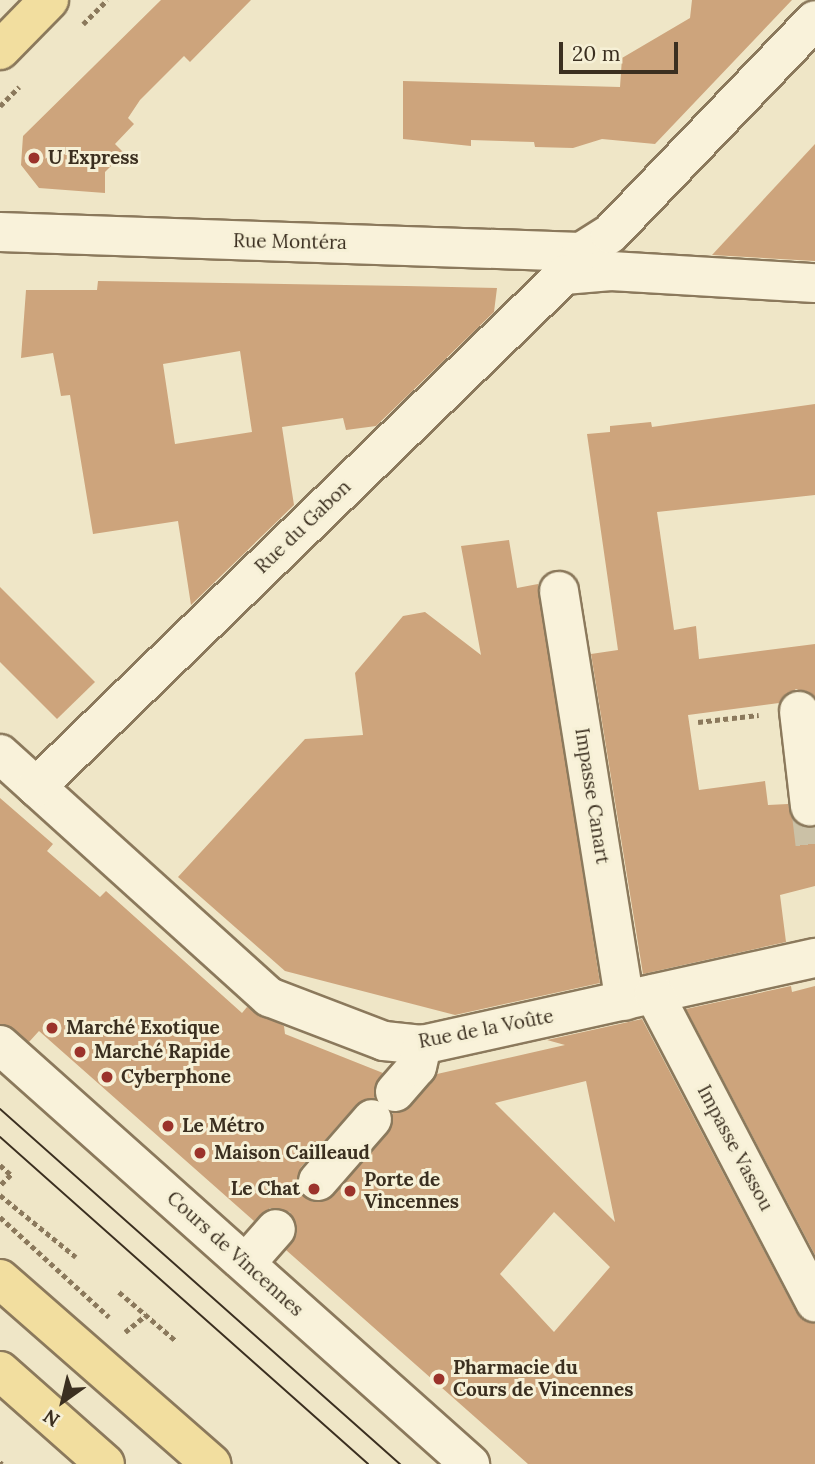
<!DOCTYPE html>
<html>
<head>
<meta charset="utf-8">
<style>
  body { margin:0 }
  #map { position:relative; width:815px; height:1464px; overflow:hidden; background:#efe6c7; font-family:Lora,serif }
  div>[style] { position:absolute }
  .building>* { inset:0; background:#cda47c }
  .minor-tunnel>* { height:38px; margin-top:-19px; transform-origin:0; background:repeating-linear-gradient(90deg,#cbc1a6 0 38px,transparent 0 57px) }
  .path>* { height:4.5px; margin-top:-2.25px; transform-origin:0; background:repeating-linear-gradient(90deg,#8b795c 0 5px,transparent 0 8.5px) }
  .roads { filter:drop-shadow(2px 0 #8b795c) drop-shadow(-2px 0 #8b795c) drop-shadow(0 2px #8b795c) drop-shadow(0 -2px #8b795c) }
  .minor>* { height:38px; margin:-19px; padding:0 19px; transform-origin:19px; border-radius:19px; background:#f9f2da }
  .major>* { height:38px; margin:-19px; padding:0 19px; transform-origin:19px; border-radius:19px; background:#f2de9f }
  .tram>* { height:2px; margin:-1px; padding:0 1px; transform-origin:1px; border-radius:1px; background:#3b2f20 }
  .dots>* { width:19px; height:19px; translate:-50% -50%; box-sizing:border-box; border:4px solid #f6f0d6; border-radius:50% }
  span { translate:-50% -50%; white-space:nowrap; text-align:center; line-height:1.15; -webkit-text-stroke:6px #f6f0d6; paint-order:stroke }
  .poi-label { font-size:19px; color:#3b2f20; font-weight:700 }
  .left { translate:0 -50%; text-align:left }
  .right { translate:-100% -50%; text-align:right }
  .street-label { font-size:19px; color:#3b2f20 }
  .north { position:absolute; left:28px; top:1366px; width:70px; height:70px; -webkit-text-stroke:5px #f6f0d6; paint-order:stroke; rotate:214deg; font-size:19px; font-weight:700; line-height:28px; text-align:center; color:#3b2f20 }
  .north::after { content:''; display:block; margin:auto; width:24px; height:32px; background:#3b2f20; clip-path:polygon(50% 0,100% 100%,50% 72%,0 100%) }
  .scale { position:absolute; left:559px; top:42px; width:119px; height:32px; box-sizing:border-box; border:4px solid #3b2f20; border-top:0; padding-left:9px; font-size:21px; line-height:24px; white-space:nowrap; color:#3b2f20; -webkit-text-stroke:5px #f6f0d6; paint-order:stroke }
</style>
</head>
<body>
<div id="map">
  <div class="building">
    <i style="clip-path:polygon(161px 0,251px 0,190px 62px,184px 56px,140px 100px,128px 118px,134px 124px,115px 144px,124px 153px,105px 172px,105px 193px,39px 188px,21px 165px,23px 136px)"></i>
    <i style="clip-path:polygon(692px 0,792px 0,655px 144px,602px 139px,573px 148px,535px 147px,534px 142px,471px 140px,471px 146px,403px 139px,403px 81px,620px 87px,622px 58px,690px 18px)"></i>
    <i style="clip-path:polygon(815px 144px,815px 261px,712px 255px)"></i>
    <i style="clip-path:polygon(evenodd,98px 281px,406px 286px,497px 288px,494px 312px,376px 426px,346px 430px,343px 418px,282px 427px,294px 505px,191px 605px,178px 521px,93px 534px,70px 395px,61px 396px,53px 353px,21px 358px,26px 290px,97px 290px,98px 281px,240px 351px,252px 432px,175px 444px,163px 364px,240px 351px)"></i>
    <i style="clip-path:polygon(815px 404px,815px 495px,657px 512px,674px 630px,696px 626px,699px 659px,815px 644px,815px 697px,796px 689px,779px 703px,688px 715px,699px 790px,765px 781px,768px 805px,788px 804px,793px 820px,815px 827px,815px 886px,780px 895px,786px 942px,643px 974px,591px 654px,618px 650px,587px 434px,610px 432px,610px 426px,651px 422px,652px 427px)"></i>
    <i style="clip-path:polygon(509px 540px,517px 588px,538px 584px,600px 983px,455px 1015px,285px 971px,178px 877px,305px 739px,363px 735px,355px 673px,403px 616px,425px 612px,481px 655px,461px 546px)"></i>
    <i style="clip-path:polygon(0 587px,95px 682px,57px 719px,0 662px)"></i>
    <i style="clip-path:polygon(evenodd,0 798px,53px 844px,47px 851px,100px 897px,106px 891px,242px 1013px,247px 1007px,284px 1026px,285px 1034px,383px 1073px,374px 1098px,356px 1105px,301px 1167px,297px 1187px,313px 1202px,334px 1195px,388px 1133px,393px 1113px,411px 1106px,437px 1074px,565px 1045px,547px 1040px,642px 1019px,796px 1312px,815px 1324px,815px 1464px,528px 1464px,286px 1250px,297px 1233px,290px 1212px,270px 1208px,254px 1221px,39px 1031px,29px 1042px,0 1024px,0 798px,586px 1081px,615px 1222px,495px 1103px,586px 1081px,0 798px,554px 1212px,610px 1267px,554px 1332px,500px 1274px,554px 1212px)"></i>
    <i style="clip-path:polygon(791px 986px,792px 992px,815px 986px,815px 1255px,686px 1009px)"></i>
  </div>
  <div class="minor-tunnel">
    <i style="left:810px;top:806px;width:42px;rotate:83.2deg"></i>
  </div>
  <div class="path">
    <i style="left:83px;top:24px;width:34px;rotate:-45deg"></i>
    <i style="left:0;top:106px;width:27px;rotate:-45deg"></i>
    <i style="left:698px;top:722px;width:61px;rotate:-6.5deg"></i>
    <i style="left:0;top:1165px;width:15px;rotate:42deg"></i>
    <i style="left:11px;top:1175px;width:16px;rotate:135deg"></i>
    <i style="left:0;top:1195px;width:98px;rotate:39.2deg"></i>
    <i style="left:0;top:1217px;width:148px;rotate:42.5deg"></i>
    <i style="left:119px;top:1292px;width:74px;rotate:40.6deg"></i>
    <i style="left:125px;top:1332px;width:27px;rotate:-39deg"></i>
    <i style="left:0;top:1462px;width:3px;rotate:45deg"></i>
  </div>
  <div class="roads">
    <div class="minor">
      <i style="left:0;top:232px;width:581px;rotate:1.97deg"></i>
      <i style="left:581px;top:252px;width:34px;rotate:-32deg"></i>
      <i style="left:610px;top:234px;width:296px;rotate:-46.2deg"></i>
      <i style="left:559px;top:591px;width:415px;rotate:80.9deg"></i>
      <i style="left:799px;top:711px;width:96px;rotate:83.4deg"></i>
      <i style="left:0;top:754px;width:363px;rotate:42.1deg"></i>
      <i style="left:269px;top:997px;width:123px;rotate:20.9deg"></i>
      <i style="left:384px;top:1041px;width:38px;rotate:6deg"></i>
      <i style="left:422px;top:1045px;width:403px;rotate:-12.5deg"></i>
      <i style="left:36px;top:787px;width:735px;rotate:-44.12deg"></i>
      <i style="left:564px;top:275px;width:47px;rotate:-4.9deg"></i>
      <i style="left:611px;top:271px;width:204px;rotate:3.4deg"></i>
      <i style="left:654px;top:994px;width:348px;rotate:62.4deg"></i>
      <i style="left:0;top:1045px;width:630px;rotate:41.72deg"></i>
      <i style="left:395px;top:1092px;width:33px;rotate:-49deg"></i>
      <i style="left:417px;top:1067px;width:23px;rotate:-77deg"></i>
      <i style="left:318px;top:1181px;width:82px;rotate:-48.9deg"></i>
      <i style="left:246px;top:1263px;width:45px;rotate:-48.6deg"></i>
    </div>
    <div class="major">
      <i style="left:0;top:50px;width:70px;rotate:-45.6deg"></i>
      <i style="left:0;top:1279px;width:281px;rotate:41.2deg"></i>
      <i style="left:0;top:1371px;width:140px;rotate:41.5deg"></i>
    </div>
  </div>
  <div class="tram">
    <i style="left:0;top:1109px;width:535px;rotate:41.59deg"></i>
    <i style="left:0;top:1137px;width:492px;rotate:41.6deg"></i>
  </div>
  <div class="dots">
    <i style="left:34px;top:158px;background:#9b332b"></i>
    <i style="left:52px;top:1028px;background:#9b332b"></i>
    <i style="left:80px;top:1052px;background:#9b332b"></i>
    <i style="left:107px;top:1077px;background:#9b332b"></i>
    <i style="left:168px;top:1126px;background:#9b332b"></i>
    <i style="left:200px;top:1153px;background:#9b332b"></i>
    <i style="left:314px;top:1189px;background:#9b332b"></i>
    <i style="left:350px;top:1191px;background:#9b332b"></i>
    <i style="left:439px;top:1379px;background:#9b332b"></i>
  </div>
  <div class="poi-label">
    <span class="left" style="left:48px;top:158px">U Express</span>
    <span class="left" style="left:66px;top:1028px">Marché Exotique</span>
    <span class="left" style="left:94px;top:1052px">Marché Rapide</span>
    <span class="left" style="left:121px;top:1077px">Cyberphone</span>
    <span class="left" style="left:182px;top:1126px">Le Métro</span>
    <span class="left" style="left:214px;top:1153px">Maison Cailleaud</span>
    <span class="left" style="left:364px;top:1191px">Porte de<br>Vincennes</span>
    <span class="right" style="left:300px;top:1189px">Le Chat</span>
    <span class="left" style="left:453px;top:1379px">Pharmacie du<br>Cours de Vincennes</span>
  </div>
  <div class="street-label">
    <span style="left:290px;top:242px;rotate:1deg">Rue Montéra</span>
    <span style="left:303px;top:527px;rotate:-44deg">Rue du Gabon</span>
    <span style="left:592px;top:796px;rotate:81deg">Impasse Canart</span>
    <span style="left:486px;top:1029px;rotate:-11deg">Rue de la Voûte</span>
    <span style="left:735px;top:1148px;rotate:62deg">Impasse Vassou</span>
    <span style="left:235px;top:1254px;rotate:42deg">Cours de Vincennes</span>
  </div>
  <div class="north">N</div>
  <div class="scale">20 m</div>
</div>
</body>
</html>
